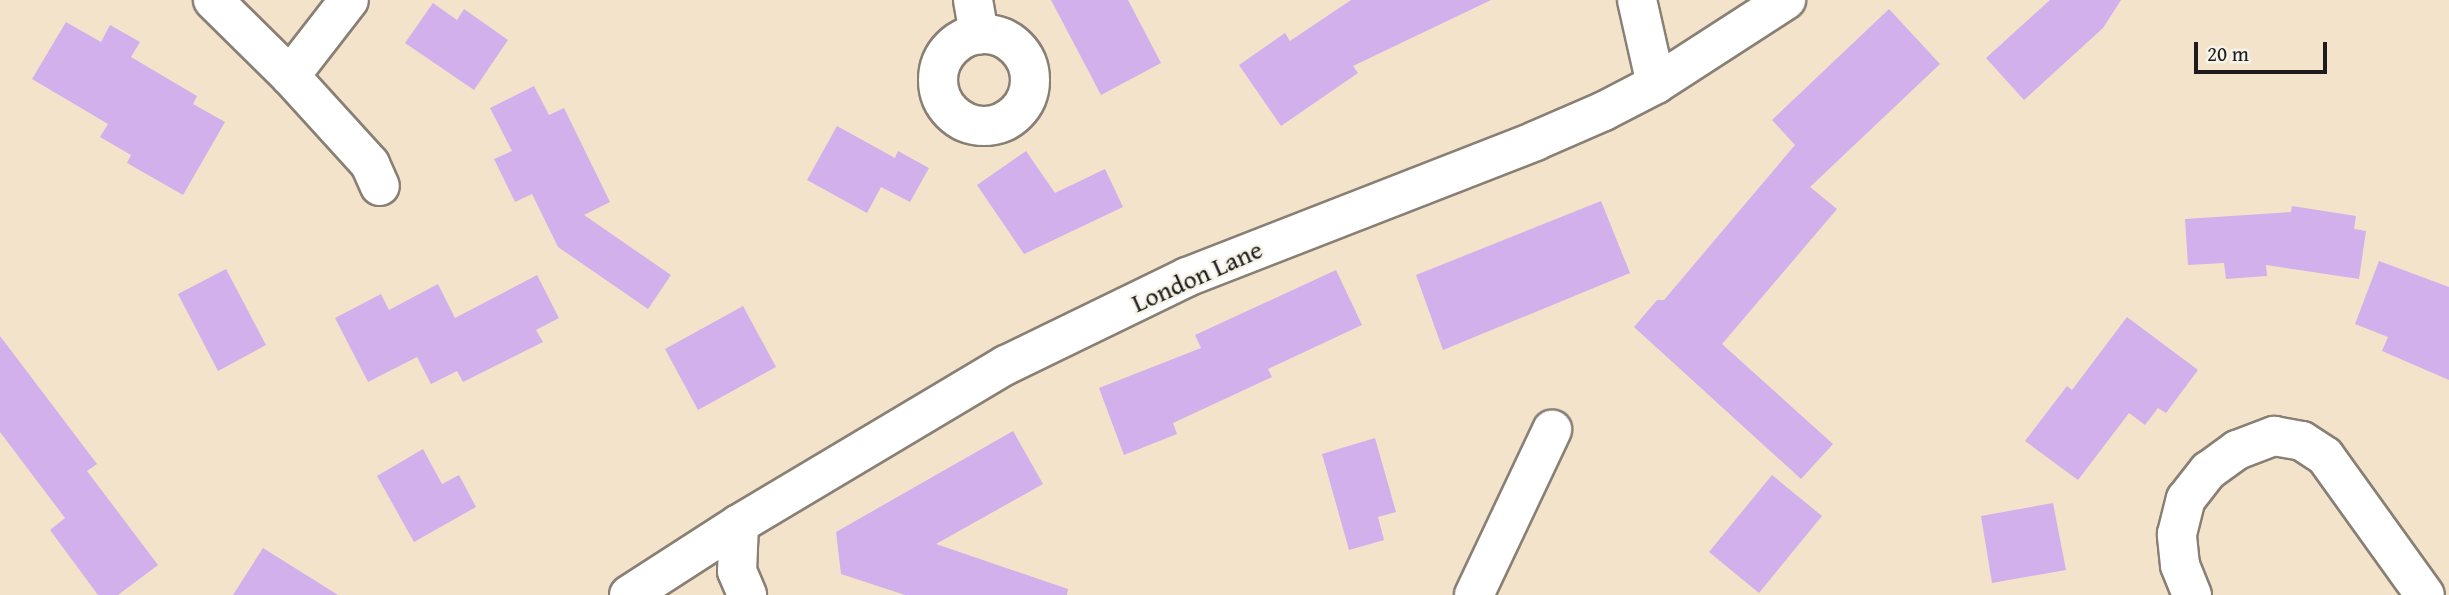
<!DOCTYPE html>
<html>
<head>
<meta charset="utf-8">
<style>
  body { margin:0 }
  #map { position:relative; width:2449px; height:595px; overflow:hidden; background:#f4e3cb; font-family:"Gentium Book Plus",serif }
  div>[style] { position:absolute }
  .building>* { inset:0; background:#d1b0ec }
  .roads { filter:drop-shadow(2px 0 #888074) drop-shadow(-2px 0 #888074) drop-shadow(0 2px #888074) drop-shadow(0 -2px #888074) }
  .minor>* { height:38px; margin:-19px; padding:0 19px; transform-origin:19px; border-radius:19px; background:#fff }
  .minor>.ring { margin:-19px; padding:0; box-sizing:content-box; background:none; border:38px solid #fff; border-radius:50% }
  .secondary>* { height:38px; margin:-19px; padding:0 19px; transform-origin:19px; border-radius:19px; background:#fff }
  span { translate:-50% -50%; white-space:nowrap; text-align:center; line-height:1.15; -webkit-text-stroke:5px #f7f3e8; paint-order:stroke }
  .street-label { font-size:26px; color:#1c1c1c }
  .scale { position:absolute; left:2194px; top:42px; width:133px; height:32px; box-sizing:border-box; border:4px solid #1c1c1c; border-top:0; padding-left:9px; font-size:21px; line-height:24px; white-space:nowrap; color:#1c1c1c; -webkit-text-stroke:5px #f7f3e8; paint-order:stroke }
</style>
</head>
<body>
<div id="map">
  <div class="building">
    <i style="clip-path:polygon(1051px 0,1128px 0,1161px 63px,1101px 95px)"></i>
    <i style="clip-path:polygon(1351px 0,1491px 0,1353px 66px,1358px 73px,1281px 126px,1239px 65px,1285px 33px,1290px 41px)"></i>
    <i style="clip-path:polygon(2050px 0,2121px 0,2103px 28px,2024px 100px,1986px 58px)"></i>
    <i style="clip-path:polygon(433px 3px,457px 20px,464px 9px,508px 40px,474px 90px,405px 43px)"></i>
    <i style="clip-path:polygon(1889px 9px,1940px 64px,1810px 187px,1837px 209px,1722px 344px,1833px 444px,1801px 479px,1634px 327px,1657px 300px,1664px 300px,1795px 145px,1772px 120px)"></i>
    <i style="clip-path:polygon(66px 22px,101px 42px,110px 25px,140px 42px,131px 57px,197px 96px,193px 104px,225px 122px,183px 195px,127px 163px,131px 155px,100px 137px,108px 124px,32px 79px)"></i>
    <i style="clip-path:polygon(534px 86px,549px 115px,564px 108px,610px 202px,584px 215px,671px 275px,648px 309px,558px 247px,532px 194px,515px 202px,494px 159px,512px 151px,490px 108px)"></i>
    <i style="clip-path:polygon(837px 126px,895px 158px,898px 151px,929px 168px,910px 202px,881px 187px,867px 213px,807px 180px)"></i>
    <i style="clip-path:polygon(1026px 151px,1055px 193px,1105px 169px,1123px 207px,1024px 254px,977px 185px)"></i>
    <i style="clip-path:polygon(1601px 201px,1630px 273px,1443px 350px,1416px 275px)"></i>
    <i style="clip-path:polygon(2292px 206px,2356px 216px,2354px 229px,2366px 231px,2359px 279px,2266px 265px,2267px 276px,2226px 279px,2224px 263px,2188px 265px,2185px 219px,2291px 212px)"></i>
    <i style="clip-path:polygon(2379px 261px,2449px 287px,2449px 380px,2382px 351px,2388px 337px,2355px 324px)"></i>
    <i style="clip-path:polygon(226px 269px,266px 345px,218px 371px,178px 294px)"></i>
    <i style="clip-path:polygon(1336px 270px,1362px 325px,1268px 369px,1272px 377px,1173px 423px,1177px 434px,1124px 455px,1099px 388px,1201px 348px,1195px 335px)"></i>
    <i style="clip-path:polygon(537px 275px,559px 318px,536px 330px,543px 342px,463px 382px,457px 371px,431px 384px,417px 357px,368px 382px,335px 318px,381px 294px,389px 310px,438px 284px,455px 318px)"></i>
    <i style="clip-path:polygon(743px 306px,776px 367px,698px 410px,665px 349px)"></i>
    <i style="clip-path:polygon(2127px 317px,2198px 370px,2166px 413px,2158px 408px,2145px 425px,2129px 413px,2078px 480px,2025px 441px,2067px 386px,2072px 390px)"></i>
    <i style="clip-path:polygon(0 336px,97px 464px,87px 471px,158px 565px,118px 595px,98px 595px,50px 530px,65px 518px,0 432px)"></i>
    <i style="clip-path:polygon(1013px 431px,1043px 484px,936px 544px,1068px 589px,1067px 595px,905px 595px,841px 574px,836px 532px)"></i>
    <i style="clip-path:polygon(1375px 438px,1396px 512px,1378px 517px,1384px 540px,1349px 550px,1322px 454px)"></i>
    <i style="clip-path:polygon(423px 449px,442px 484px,459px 475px,476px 507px,414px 542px,377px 476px)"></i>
    <i style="clip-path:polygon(1772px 475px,1822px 516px,1759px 593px,1709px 552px)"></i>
    <i style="clip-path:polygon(2053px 503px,2066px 570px,1992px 583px,1981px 516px)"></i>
    <i style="clip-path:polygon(263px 548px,338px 595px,233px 595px)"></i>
  </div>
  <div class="roads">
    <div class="minor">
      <i style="left:213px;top:0;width:108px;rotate:44.6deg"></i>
      <i style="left:290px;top:76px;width:119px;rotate:47.7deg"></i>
      <i style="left:370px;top:164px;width:24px;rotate:66deg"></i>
      <i style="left:973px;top:0;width:35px;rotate:80deg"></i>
      <i style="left:1637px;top:0;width:86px;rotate:77.3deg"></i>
      <i class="ring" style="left:938px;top:34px;width:54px;height:54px"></i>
      <i style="left:290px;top:76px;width:96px;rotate:-52.2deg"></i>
      <i style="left:739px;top:524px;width:47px;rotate:92.4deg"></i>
      <i style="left:737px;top:571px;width:26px;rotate:67deg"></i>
      <i style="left:1474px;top:595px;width:183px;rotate:-64.7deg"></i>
      <i style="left:2192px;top:595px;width:32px;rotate:-112deg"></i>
      <i style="left:2180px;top:565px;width:31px;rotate:-96deg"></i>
      <i style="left:2177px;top:534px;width:36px;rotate:-76deg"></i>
      <i style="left:2186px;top:499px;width:36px;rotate:-52deg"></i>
      <i style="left:2208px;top:471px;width:36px;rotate:-36deg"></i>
      <i style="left:2237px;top:450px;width:40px;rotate:-21deg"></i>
      <i style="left:2274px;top:436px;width:28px;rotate:10deg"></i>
      <i style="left:2302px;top:441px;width:27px;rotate:33deg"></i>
      <i style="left:2325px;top:456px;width:171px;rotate:54.3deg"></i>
    </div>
    <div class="secondary">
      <i style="left:629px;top:595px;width:131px;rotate:-32.8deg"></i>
      <i style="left:739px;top:524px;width:311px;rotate:-30.8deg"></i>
      <i style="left:1006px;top:365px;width:201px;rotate:-25.9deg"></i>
      <i style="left:1187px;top:277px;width:374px;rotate:-21.3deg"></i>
      <i style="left:1535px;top:141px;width:75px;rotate:-23.5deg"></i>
      <i style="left:1604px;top:111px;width:59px;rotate:-27.4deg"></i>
      <i style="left:1656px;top:84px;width:155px;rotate:-32.9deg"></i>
    </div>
  </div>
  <div class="street-label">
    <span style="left:1197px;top:276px;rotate:-24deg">London Lane</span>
  </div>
  <div class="scale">20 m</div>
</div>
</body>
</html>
